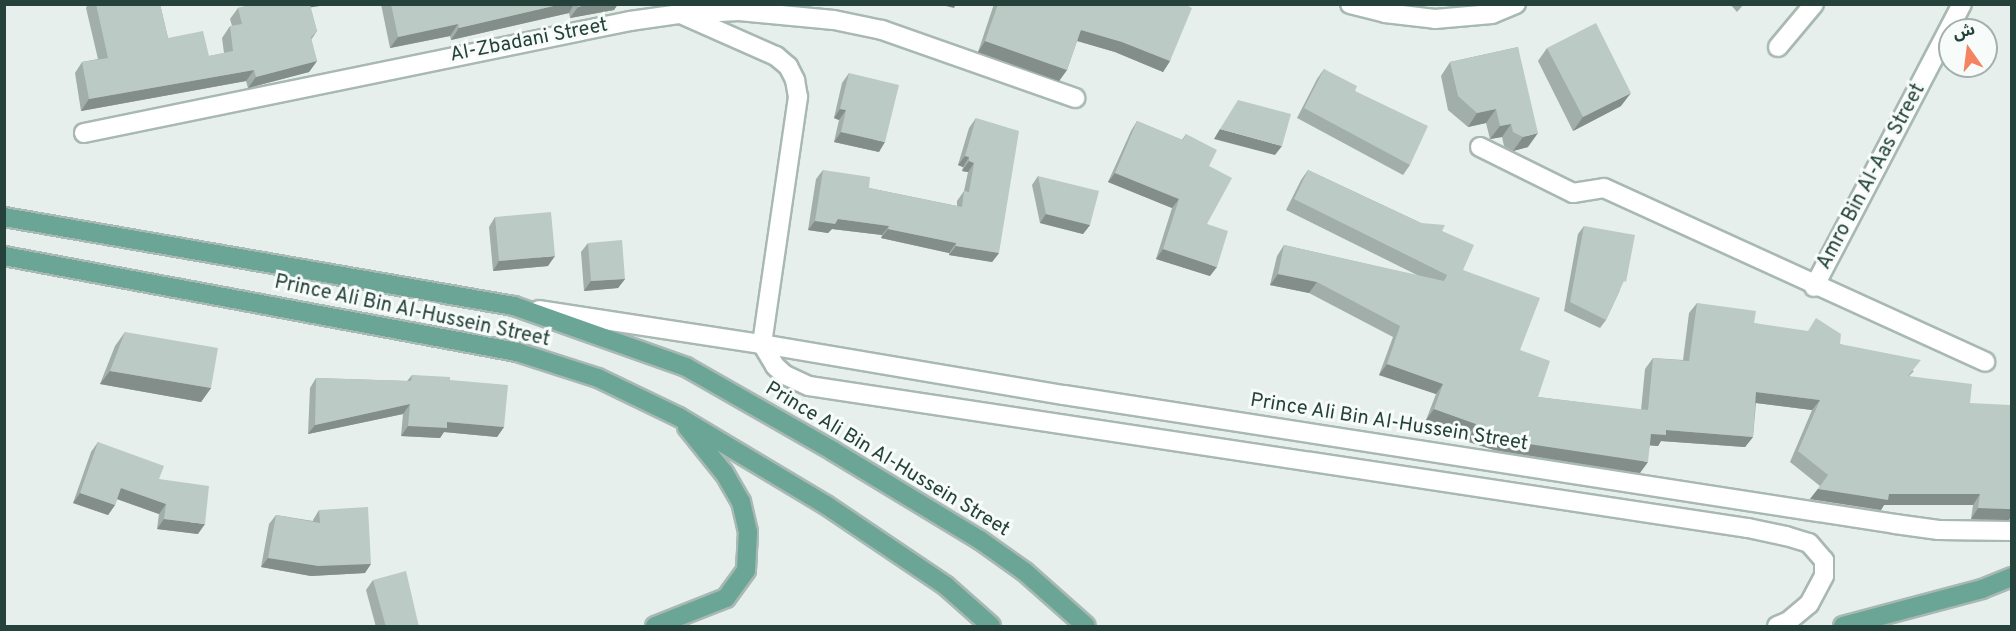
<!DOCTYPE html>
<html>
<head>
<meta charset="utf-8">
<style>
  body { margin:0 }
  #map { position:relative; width:2016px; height:631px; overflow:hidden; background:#e6efeb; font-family:Overpass,"Noto Sans Arabic",sans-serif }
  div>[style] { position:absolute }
  .roads { filter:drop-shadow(2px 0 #a8b8b2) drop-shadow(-2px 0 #a8b8b2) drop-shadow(0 2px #a8b8b2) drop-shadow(0 -2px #a8b8b2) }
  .minor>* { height:18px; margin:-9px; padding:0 9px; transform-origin:9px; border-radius:9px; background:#fff }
  .major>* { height:18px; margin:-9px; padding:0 9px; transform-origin:9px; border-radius:9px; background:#6aa596 }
  .wall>* { inset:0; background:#a1aea9 }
  .shaded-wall>* { inset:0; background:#838d89 }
  .building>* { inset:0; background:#bbcac4 }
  span { translate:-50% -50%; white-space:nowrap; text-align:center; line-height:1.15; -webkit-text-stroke:6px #f7fbf9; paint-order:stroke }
  .street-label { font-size:20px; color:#24423a }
  .frame { position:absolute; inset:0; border:6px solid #24423a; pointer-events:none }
  .north { position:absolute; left:1938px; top:18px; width:60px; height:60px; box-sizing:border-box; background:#f7fbf9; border:2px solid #a3b1ad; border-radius:50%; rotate:346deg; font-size:16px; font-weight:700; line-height:24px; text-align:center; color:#24423a }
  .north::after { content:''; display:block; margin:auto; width:21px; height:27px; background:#f4845f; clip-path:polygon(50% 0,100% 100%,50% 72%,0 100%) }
</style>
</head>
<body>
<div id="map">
  <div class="roads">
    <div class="minor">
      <i style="left:1350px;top:4px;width:36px;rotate:14deg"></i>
      <i style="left:1385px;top:13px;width:50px;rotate:6.8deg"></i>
      <i style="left:1435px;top:19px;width:57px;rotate:-5deg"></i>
      <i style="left:1492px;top:14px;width:26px;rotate:-23deg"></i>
      <i style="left:683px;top:15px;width:102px;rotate:23.8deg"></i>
      <i style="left:776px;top:56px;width:16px;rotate:40deg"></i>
      <i style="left:788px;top:66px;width:16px;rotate:63deg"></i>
      <i style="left:795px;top:80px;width:17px;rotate:80deg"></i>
      <i style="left:798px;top:97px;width:250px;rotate:98.3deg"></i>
      <i style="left:1778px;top:47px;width:56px;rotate:-50.1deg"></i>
      <i style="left:84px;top:133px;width:557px;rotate:-11.59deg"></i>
      <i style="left:630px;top:21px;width:49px;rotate:-8.1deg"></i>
      <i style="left:679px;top:14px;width:60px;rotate:-2.9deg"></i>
      <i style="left:739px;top:11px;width:95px;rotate:5.4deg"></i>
      <i style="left:834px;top:20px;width:49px;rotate:11.8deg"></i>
      <i style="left:882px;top:30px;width:205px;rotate:19.4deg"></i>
      <i style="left:1480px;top:147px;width:104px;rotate:26.3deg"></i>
      <i style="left:1573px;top:193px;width:31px;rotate:-9deg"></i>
      <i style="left:1604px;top:188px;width:419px;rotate:24.5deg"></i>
      <i style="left:1814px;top:287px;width:319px;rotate:-62.4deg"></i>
      <i style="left:539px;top:310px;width:226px;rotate:8.7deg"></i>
      <i style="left:762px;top:344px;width:306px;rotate:9.6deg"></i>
      <i style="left:1064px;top:395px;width:841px;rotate:8.82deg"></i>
      <i style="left:1895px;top:524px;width:44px;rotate:7.8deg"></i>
      <i style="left:1939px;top:530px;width:73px;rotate:0.8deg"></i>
      <i style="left:762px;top:344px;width:26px;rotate:59deg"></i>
      <i style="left:775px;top:366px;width:13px;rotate:42deg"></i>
      <i style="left:785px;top:375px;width:26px;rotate:25deg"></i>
      <i style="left:809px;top:386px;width:950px;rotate:8.6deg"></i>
      <i style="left:1748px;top:528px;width:39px;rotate:12deg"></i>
      <i style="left:1786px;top:536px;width:24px;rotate:17deg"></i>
      <i style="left:1809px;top:543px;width:23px;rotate:49deg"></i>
      <i style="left:1824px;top:560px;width:16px;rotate:90deg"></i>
      <i style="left:1824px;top:576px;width:32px;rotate:118deg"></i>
      <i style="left:1809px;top:604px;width:26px;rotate:140deg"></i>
      <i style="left:1789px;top:621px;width:13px;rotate:157deg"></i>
    </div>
    <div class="major">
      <i style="left:4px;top:217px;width:518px;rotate:9.9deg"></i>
      <i style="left:514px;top:306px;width:182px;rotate:19.5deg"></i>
      <i style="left:686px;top:367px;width:169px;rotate:29.7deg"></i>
      <i style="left:833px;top:451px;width:172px;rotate:31.2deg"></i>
      <i style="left:980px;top:540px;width:55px;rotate:35.4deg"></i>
      <i style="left:1025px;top:572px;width:81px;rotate:41.5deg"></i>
      <i style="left:4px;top:256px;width:522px;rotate:10.6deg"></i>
      <i style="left:517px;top:352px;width:85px;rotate:17.8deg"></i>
      <i style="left:598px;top:378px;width:90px;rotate:25.7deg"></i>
      <i style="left:679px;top:417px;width:171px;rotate:30.9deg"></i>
      <i style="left:826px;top:505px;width:145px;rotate:34deg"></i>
      <i style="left:946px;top:586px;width:60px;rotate:41.6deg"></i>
      <i style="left:655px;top:626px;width:76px;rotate:-21.5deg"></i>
      <i style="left:726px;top:598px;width:34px;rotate:-54deg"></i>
      <i style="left:746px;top:570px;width:38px;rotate:-87deg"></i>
      <i style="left:748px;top:532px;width:31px;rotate:-103deg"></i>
      <i style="left:741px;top:502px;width:34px;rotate:-120deg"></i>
      <i style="left:724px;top:473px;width:59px;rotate:-128.8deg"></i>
      <i style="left:1843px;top:626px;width:144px;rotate:-14.9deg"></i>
      <i style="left:1982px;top:589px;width:32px;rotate:-22deg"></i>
    </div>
  </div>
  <div class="wall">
    <i style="clip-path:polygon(88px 4px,160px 4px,168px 38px,209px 56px,224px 53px,222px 38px,230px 26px,232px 26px,230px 19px,238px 8px,248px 6px,248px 4px,333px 4px,310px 7px,317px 31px,311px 40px,317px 61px,309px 72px,248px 88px,246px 81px,81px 111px,75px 73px,82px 62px,98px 59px,86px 8px)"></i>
    <i style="clip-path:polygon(381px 4px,618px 4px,614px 10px,570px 18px,569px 13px,451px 40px,450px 36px,390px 48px)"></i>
    <i style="clip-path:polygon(994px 4px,1184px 4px,1170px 61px,1163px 72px,1115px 52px,1077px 41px,1067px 70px,1059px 81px,978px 52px)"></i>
    <i style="clip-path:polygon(1730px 4px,1744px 4px,1737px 12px)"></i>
    <i style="clip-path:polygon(1518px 47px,1528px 147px,1513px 151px,1504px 146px,1502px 137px,1490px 139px,1486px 123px,1468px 127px,1448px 110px,1441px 76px,1450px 62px)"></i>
    <i style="clip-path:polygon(1547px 48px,1621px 106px,1573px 131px,1538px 61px)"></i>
    <i style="clip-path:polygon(1324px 69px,1355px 91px,1410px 165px,1403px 175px,1297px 118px,1317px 79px)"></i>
    <i style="clip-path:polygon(849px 73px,879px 152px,834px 142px,839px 120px,834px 118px,842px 83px)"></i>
    <i style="clip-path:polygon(976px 118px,999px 253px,992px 262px,949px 255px,949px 253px,881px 238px,882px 235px,832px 229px,828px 233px,808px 230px,816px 179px,823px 170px,869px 188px,957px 206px,957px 201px,964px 191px,968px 172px,962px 171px,963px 167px,958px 165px,969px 128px)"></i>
    <i style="clip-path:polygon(1137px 121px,1182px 140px,1186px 134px,1209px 166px,1207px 224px,1210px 276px,1156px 259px,1172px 208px,1108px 182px,1131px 131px)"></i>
    <i style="clip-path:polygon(1308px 170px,1421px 223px,1442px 231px,1463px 270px,1520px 350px,1538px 397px,1641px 410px,1645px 369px,1653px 358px,1683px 360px,1689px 313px,1697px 303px,1754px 323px,1840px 344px,1914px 371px,1909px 376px,1970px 403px,2009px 520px,1971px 519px,1973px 505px,1884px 505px,1881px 510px,1810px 499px,1820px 486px,1790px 462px,1812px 410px,1756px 403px,1753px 437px,1745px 447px,1661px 441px,1658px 446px,1650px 445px,1640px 473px,1494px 450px,1466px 441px,1468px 435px,1426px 420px,1436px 394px,1379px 375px,1393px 337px,1309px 293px,1270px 285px,1277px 256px,1284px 245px,1419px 276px,1286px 210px,1301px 180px)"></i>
    <i style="clip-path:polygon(1038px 176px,1090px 225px,1083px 234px,1040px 223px,1032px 185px)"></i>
    <i style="clip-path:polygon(495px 217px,548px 266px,493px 271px,489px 227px)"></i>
    <i style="clip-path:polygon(1584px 226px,1620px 290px,1606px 320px,1600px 328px,1564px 311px,1578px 234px)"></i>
    <i style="clip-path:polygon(588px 243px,625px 279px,618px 288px,584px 291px,581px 252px)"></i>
    <i style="clip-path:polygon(125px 332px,211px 388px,201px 402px,100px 384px,115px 346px)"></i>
    <i style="clip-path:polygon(412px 375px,450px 380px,504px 427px,497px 437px,444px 432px,440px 438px,401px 436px,403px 414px,308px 434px,310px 388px,316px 378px,407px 381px)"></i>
    <i style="clip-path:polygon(98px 442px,159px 479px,198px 534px,157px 529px,159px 514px,117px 499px,115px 505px,108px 515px,73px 503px,91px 452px)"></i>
    <i style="clip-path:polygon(319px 510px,365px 573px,311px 576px,261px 567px,269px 524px,276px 515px,313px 521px,313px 520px)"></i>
    <i style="clip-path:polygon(373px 580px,419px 627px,376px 627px,366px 590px)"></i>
  </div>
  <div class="shaded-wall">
    <i style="clip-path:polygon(303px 4px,333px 4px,300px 9px)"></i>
    <i style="clip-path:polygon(562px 4px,574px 4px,569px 13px,451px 40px,459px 28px)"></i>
    <i style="clip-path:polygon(589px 4px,618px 4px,614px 10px,570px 18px,578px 7px)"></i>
    <i style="clip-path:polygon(938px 4px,956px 4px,954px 8px)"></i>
    <i style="clip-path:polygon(458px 24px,450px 36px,390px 48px,398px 37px)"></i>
    <i style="clip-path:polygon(1081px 30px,1122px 42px,1170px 61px,1163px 72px,1115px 52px,1074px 40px)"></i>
    <i style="clip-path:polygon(985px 41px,1067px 70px,1059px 81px,978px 52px)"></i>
    <i style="clip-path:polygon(317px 61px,309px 72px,248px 88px,256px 77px)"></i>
    <i style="clip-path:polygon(254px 70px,246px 81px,81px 111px,89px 99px)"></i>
    <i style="clip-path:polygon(1631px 93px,1621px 106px,1573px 131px,1583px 117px)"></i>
    <i style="clip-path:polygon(840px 109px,846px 110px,839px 120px,834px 118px)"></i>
    <i style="clip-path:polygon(1496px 109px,1486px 123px,1468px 127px,1477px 113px)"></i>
    <i style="clip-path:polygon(1511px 124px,1502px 137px,1490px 139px,1500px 126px)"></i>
    <i style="clip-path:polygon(1220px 129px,1282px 146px,1275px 155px,1214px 139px)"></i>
    <i style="clip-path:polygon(841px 132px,885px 142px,879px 152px,834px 142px)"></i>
    <i style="clip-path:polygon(1538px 133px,1528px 147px,1513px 151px,1523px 137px)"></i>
    <i style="clip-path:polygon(965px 156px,969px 157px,963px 167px,958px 165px)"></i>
    <i style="clip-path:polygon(969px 161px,974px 163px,968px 172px,962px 171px)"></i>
    <i style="clip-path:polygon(1115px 173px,1179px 199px,1172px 208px,1108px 182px)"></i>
    <i style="clip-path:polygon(1046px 214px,1090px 225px,1083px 234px,1040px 223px)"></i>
    <i style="clip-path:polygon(838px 219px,889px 226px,882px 235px,832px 229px,828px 233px,808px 230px,815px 221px)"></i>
    <i style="clip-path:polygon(888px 229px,956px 243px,949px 253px,881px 238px)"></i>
    <i style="clip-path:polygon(956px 246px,999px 253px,992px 262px,949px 255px)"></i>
    <i style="clip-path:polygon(1163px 249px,1217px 267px,1210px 276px,1156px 259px)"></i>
    <i style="clip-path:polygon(555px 256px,548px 266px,493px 271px,499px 261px)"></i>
    <i style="clip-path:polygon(1278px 274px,1317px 282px,1309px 293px,1270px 285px)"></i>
    <i style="clip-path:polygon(625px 279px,618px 288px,584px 291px,591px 281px)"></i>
    <i style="clip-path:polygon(1387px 364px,1443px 384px,1436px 394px,1379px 375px)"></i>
    <i style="clip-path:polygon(110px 371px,211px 388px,201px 402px,100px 384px)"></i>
    <i style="clip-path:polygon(1756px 392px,1820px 400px,1812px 410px,1749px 402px)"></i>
    <i style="clip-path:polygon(410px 404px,403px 414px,308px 434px,315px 425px)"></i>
    <i style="clip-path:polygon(1434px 409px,1476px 424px,1468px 435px,1426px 420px)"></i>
    <i style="clip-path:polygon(447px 422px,504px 427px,497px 437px,444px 432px,440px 438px,401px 436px,408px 426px)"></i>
    <i style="clip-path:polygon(1474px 430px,1648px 462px,1640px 473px,1494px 450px,1466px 441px)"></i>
    <i style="clip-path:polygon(1666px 430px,1753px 437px,1745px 447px,1661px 441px,1658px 446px,1644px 445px,1651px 434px)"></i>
    <i style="clip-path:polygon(121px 488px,166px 504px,159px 514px,114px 498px)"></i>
    <i style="clip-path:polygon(1818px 489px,1889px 494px,1980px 494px,1973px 505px,1884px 505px,1881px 510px,1810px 499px)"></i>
    <i style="clip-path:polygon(80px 493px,115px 505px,108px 515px,73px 503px)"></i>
    <i style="clip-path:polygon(1978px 508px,2012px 509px,2012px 516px,2009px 520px,1971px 519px)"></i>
    <i style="clip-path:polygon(164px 519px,205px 524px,198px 534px,157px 529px)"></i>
    <i style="clip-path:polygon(268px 558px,371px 564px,365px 573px,311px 576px,261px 567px)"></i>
  </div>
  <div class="building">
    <i style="clip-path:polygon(96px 4px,160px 4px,168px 38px,203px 31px,209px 56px,233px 51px,230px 26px,242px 24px,238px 8px,252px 4px,310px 4px,317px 31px,311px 37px,317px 61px,256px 77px,254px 70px,89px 99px,82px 62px,108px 58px)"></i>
    <i style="clip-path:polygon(391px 4px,562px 4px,459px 28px,458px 24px,398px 37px)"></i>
    <i style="clip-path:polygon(577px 4px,589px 4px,578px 7px)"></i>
    <i style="clip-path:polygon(998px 4px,1184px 4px,1192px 8px,1170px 61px,1122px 42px,1081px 30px,1067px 70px,985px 41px)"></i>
    <i style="clip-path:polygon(1596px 23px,1631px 93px,1583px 117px,1547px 48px)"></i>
    <i style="clip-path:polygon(1518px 47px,1538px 133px,1523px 137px,1513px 132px,1511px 124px,1500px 126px,1496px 109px,1477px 113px,1458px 96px,1450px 62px)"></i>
    <i style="clip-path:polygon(1324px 69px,1357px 86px,1355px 91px,1428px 126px,1410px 165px,1304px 108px)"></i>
    <i style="clip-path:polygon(849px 73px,899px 85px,885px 142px,841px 132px,846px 110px,840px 109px)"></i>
    <i style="clip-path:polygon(1238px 100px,1291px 114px,1282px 146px,1220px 129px)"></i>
    <i style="clip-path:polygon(976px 118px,1019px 131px,999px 253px,956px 246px,956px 243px,888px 229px,889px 226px,838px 219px,835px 224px,815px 221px,823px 170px,870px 177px,869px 188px,962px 207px,964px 191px,969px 192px,974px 163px,969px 161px,969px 157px,965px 156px)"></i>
    <i style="clip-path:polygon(1137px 121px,1183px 140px,1186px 134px,1217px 150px,1209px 166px,1232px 178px,1207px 224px,1228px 231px,1217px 267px,1163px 249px,1179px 199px,1115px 173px)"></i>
    <i style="clip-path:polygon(1308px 170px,1421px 223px,1445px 225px,1442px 231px,1474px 245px,1463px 270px,1540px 298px,1520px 350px,1550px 361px,1538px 397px,1648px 410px,1653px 358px,1689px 361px,1697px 303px,1756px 311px,1754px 323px,1808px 331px,1816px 318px,1841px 334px,1840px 344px,1921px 360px,1908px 376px,1972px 384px,1970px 403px,2012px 405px,2012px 509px,1978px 508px,1980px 494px,1889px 494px,1888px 500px,1818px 489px,1828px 475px,1798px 451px,1820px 400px,1756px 392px,1753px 437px,1666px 430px,1666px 435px,1651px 434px,1648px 462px,1502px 440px,1474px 430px,1476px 424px,1434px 409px,1443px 384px,1387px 364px,1400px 326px,1317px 282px,1278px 274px,1284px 245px,1444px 281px,1447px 275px,1294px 199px)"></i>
    <i style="clip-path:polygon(1038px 176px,1099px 191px,1090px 225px,1046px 214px)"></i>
    <i style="clip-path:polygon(551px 212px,555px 256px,499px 261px,495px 217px)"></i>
    <i style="clip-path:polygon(1584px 226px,1635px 235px,1626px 282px,1624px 281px,1606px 320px,1570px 302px)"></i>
    <i style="clip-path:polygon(622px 240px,625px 279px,591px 281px,588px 243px)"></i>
    <i style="clip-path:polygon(125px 332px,218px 348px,211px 388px,110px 371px)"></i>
    <i style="clip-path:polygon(412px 375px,450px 377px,450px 380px,508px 385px,504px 427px,447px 422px,447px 428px,408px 426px,410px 404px,315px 425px,316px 378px,411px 381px)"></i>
    <i style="clip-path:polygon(98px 442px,164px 466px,159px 479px,209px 486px,205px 524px,164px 519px,166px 504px,121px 488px,115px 505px,80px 493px)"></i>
    <i style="clip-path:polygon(368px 507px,371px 564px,318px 566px,268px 558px,276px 515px,320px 523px,319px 510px)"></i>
    <i style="clip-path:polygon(406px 571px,419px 627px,386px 627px,373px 580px)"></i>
  </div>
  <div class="street-label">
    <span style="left:529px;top:41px;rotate:-11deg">Al-Zbadani Street</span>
    <span style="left:1872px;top:177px;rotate:-62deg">Amro Bin Al-Aas Street</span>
    <span style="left:412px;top:312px;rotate:12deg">Prince Ali Bin Al-Hussein Street</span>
    <span style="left:1389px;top:423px;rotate:9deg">Prince Ali Bin Al-Hussein Street</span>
    <span style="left:887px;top:460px;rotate:31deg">Prince Ali Bin Al-Hussein Street</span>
  </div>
  <div class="frame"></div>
  <div class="north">ش</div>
</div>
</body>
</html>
